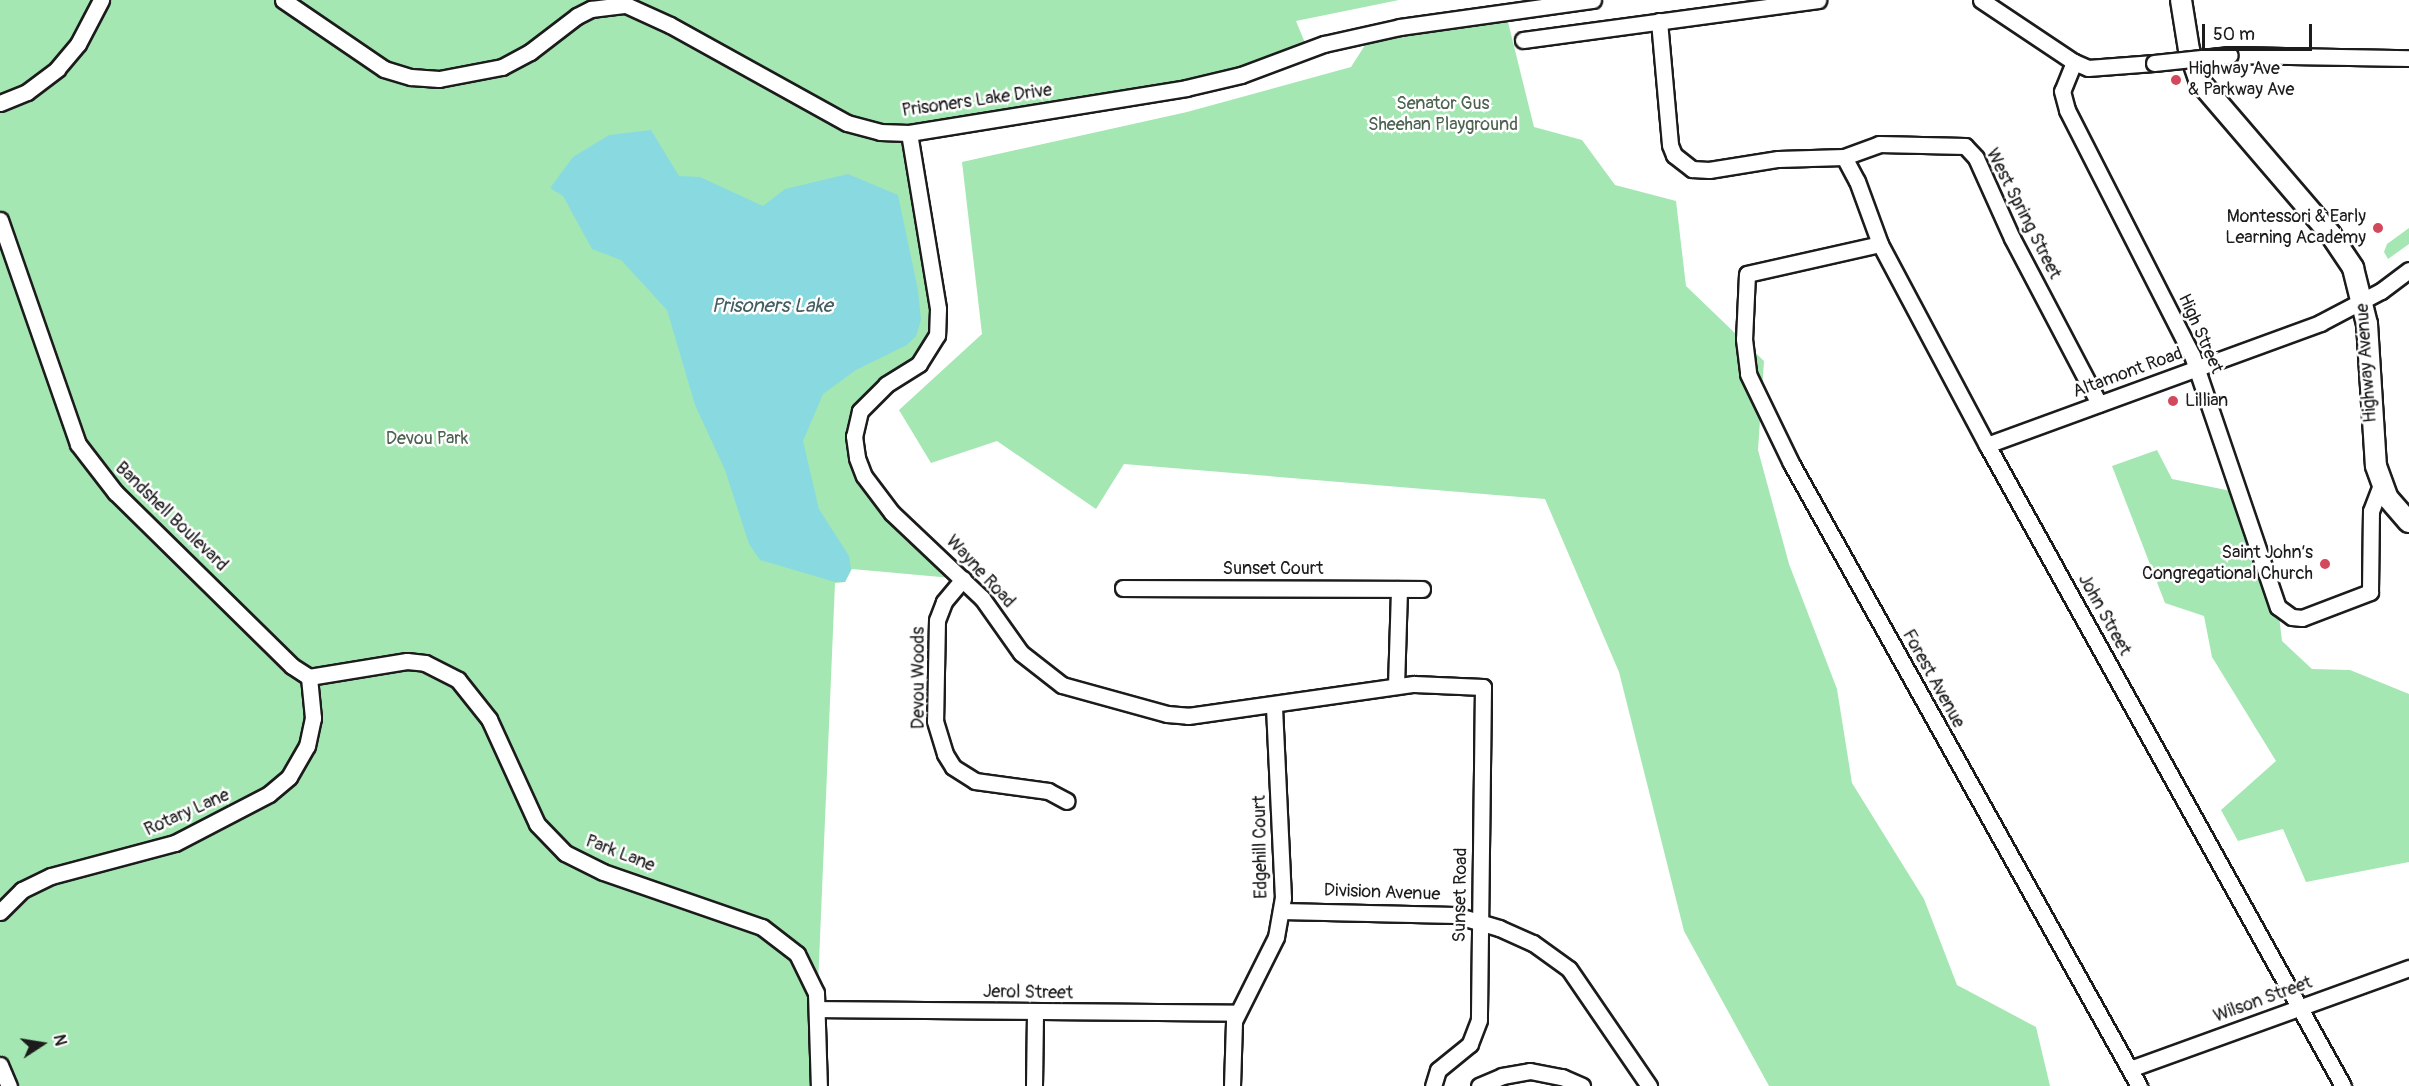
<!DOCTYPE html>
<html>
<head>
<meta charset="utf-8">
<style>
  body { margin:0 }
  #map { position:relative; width:2409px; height:1086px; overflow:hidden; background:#fff; font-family:Pangolin,sans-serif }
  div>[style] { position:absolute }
  .green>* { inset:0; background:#a4e7b2 }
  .water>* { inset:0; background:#89dae0 }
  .roads { filter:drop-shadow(2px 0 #1c1c1c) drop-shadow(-2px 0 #1c1c1c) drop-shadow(0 2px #1c1c1c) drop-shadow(0 -2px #1c1c1c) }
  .minor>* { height:15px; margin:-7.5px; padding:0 7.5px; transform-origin:7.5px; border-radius:7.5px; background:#fff }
  .major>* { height:20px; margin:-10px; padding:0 10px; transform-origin:10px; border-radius:10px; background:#fff }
  .bridges { filter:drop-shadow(2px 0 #1c1c1c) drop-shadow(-2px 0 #1c1c1c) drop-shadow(0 2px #1c1c1c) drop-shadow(0 -2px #1c1c1c) }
  .minor-bridge>* { height:15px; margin:-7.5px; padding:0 7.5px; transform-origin:7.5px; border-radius:7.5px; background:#fff }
  .dots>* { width:16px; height:16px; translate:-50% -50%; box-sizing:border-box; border:3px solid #fff; border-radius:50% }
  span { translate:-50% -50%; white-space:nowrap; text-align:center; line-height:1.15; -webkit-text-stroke:5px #fff; paint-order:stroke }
  .poi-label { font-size:18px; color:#1c1c1c }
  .left { translate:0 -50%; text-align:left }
  .right { translate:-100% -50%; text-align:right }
  .street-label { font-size:18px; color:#1c1c1c }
  .park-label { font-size:18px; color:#4c6350 }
  .water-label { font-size:20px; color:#425e61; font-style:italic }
  .north { position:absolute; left:12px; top:1014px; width:60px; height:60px; -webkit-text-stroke:4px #fff; paint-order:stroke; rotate:78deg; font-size:16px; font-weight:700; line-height:24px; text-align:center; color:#1c1c1c }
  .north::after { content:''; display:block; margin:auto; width:21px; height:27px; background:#1c1c1c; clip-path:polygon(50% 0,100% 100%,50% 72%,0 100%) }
  .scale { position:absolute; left:2202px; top:24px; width:110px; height:27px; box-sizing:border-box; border:3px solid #1c1c1c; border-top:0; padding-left:8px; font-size:18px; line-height:21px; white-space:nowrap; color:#1c1c1c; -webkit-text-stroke:4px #fff; paint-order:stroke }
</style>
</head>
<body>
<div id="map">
  <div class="green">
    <i style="clip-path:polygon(0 0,1399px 0,1296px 21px,1308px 50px,1241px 75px,909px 133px,937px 335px,910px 371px,855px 425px,864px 476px,963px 579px,852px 569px,845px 582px,835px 583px,817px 1009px,819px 1086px,0 1086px)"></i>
    <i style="clip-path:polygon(1507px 18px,1534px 127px,1582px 140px,1615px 185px,1676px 201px,1686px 286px,1764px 361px,1758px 450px,1789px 564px,1837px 689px,1852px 783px,1924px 899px,1957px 985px,2036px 1027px,2050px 1086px,1769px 1086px,1684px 931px,1619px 672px,1545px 499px,1124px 464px,1096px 509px,997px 441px,931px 463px,899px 410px,982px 334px,962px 162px,1187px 112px,1351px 67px,1367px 42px)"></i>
    <i style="clip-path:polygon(2409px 228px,2409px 244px,2388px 259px,2384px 252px,2387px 244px)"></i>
    <i style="clip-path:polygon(2157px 450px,2172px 479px,2236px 492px,2278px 607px,2282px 641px,2312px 669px,2350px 670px,2409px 694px,2409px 862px,2306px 882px,2283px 829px,2238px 841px,2221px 810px,2276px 761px,2212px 657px,2204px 616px,2165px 603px,2112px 466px)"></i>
  </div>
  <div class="water">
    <i style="clip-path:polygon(651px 130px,679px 176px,700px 177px,763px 206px,785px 189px,848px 174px,898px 195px,918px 290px,921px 320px,916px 336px,907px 345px,856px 370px,823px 394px,803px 441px,819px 509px,849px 556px,851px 569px,845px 582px,835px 582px,760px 560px,749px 544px,725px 470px,695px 405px,667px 310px,621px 260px,592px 249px,563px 196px,550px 188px,573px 157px,609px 135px)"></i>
  </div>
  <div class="roads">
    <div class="minor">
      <i style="left:283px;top:0;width:122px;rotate:34.3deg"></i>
      <i style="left:384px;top:69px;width:28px;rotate:17deg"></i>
      <i style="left:411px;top:77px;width:28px;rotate:4deg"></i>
      <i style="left:439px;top:79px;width:64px;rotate:-10.8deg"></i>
      <i style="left:502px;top:67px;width:32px;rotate:-28deg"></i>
      <i style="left:530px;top:52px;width:59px;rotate:-37.5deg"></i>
      <i style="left:577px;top:16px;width:16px;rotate:-27deg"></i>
      <i style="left:591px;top:9px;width:35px;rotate:-7deg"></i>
      <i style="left:626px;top:5px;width:48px;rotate:24.4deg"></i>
      <i style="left:670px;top:25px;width:202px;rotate:29deg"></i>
      <i style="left:847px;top:123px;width:34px;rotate:15deg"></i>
      <i style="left:880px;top:132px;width:29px;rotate:2deg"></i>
      <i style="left:909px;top:133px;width:281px;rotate:-9.2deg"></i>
      <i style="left:1186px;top:88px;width:57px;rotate:-13.3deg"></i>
      <i style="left:1241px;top:75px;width:89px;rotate:-20.5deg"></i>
      <i style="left:1324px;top:44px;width:78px;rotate:-12.6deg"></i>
      <i style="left:1400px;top:27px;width:195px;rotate:-8deg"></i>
      <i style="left:1981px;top:0;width:112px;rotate:33.7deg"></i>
      <i style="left:2074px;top:62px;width:15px;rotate:23deg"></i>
      <i style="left:2088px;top:68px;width:66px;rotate:-4.3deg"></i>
      <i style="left:1659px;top:21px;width:124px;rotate:84.9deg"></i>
      <i style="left:1670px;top:145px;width:11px;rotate:68deg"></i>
      <i style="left:1674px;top:155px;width:23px;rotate:38deg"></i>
      <i style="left:1692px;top:169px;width:17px;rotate:3deg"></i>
      <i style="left:1709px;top:170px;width:70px;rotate:-9.1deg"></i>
      <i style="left:1778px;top:159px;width:66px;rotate:-1.7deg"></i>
      <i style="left:1844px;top:157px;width:37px;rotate:-20deg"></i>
      <i style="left:1879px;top:144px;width:86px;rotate:1.3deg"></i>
      <i style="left:1965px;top:146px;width:16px;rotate:47deg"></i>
      <i style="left:1976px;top:158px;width:88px;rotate:65.8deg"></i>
      <i style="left:2012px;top:238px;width:187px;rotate:62.3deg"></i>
      <i style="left:1523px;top:40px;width:298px;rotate:-7.7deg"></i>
      <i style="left:2230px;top:55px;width:179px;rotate:1deg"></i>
      <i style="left:2074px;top:62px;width:31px;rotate:112deg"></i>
      <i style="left:2062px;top:91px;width:20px;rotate:75deg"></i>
      <i style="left:2067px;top:110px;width:275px;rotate:63deg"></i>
      <i style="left:2192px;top:355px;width:266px;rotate:71.2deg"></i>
      <i style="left:2278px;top:607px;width:17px;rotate:36deg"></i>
      <i style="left:2292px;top:617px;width:10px;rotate:6deg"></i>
      <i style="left:2302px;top:618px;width:73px;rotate:-20.9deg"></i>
      <i style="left:2370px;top:592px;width:81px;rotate:-89.3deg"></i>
      <i style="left:2371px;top:511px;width:30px;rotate:-69deg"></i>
      <i style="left:0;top:103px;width:29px;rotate:-22deg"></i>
      <i style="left:27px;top:92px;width:38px;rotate:-37deg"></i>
      <i style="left:57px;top:69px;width:33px;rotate:-50deg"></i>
      <i style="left:78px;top:44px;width:50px;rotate:-62.4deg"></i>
      <i style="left:909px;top:133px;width:178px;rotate:80.6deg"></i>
      <i style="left:938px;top:309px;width:26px;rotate:92deg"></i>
      <i style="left:937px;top:335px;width:34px;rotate:122deg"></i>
      <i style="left:919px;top:364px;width:39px;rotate:148deg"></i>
      <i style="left:886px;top:385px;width:37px;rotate:135deg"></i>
      <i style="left:860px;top:411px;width:26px;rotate:103deg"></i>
      <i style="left:854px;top:436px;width:22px;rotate:82deg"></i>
      <i style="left:857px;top:458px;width:19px;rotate:69deg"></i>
      <i style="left:864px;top:476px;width:46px;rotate:52.9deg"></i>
      <i style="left:892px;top:513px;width:124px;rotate:43.4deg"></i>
      <i style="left:982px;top:598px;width:67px;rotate:54.7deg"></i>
      <i style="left:1021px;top:653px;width:52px;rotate:38deg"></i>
      <i style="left:1062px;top:685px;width:109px;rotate:15.4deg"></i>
      <i style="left:1167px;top:714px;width:21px;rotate:5deg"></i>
      <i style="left:1188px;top:716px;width:228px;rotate:-8.1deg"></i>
      <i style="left:1414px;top:684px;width:69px;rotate:2.5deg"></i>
      <i style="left:1483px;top:687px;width:333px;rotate:90.7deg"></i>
      <i style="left:1479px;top:1020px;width:26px;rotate:111deg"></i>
      <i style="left:1470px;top:1044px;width:41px;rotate:140.9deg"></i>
      <i style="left:1438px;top:1070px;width:17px;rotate:107deg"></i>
      <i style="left:1844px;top:157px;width:27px;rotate:62deg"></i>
      <i style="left:1857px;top:181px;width:67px;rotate:69.9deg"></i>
      <i style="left:1880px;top:244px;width:228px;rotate:62deg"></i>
      <i style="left:1987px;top:445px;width:733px;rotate:60.95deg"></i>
      <i style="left:0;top:220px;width:237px;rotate:70.8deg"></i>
      <i style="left:78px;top:444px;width:61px;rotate:52.4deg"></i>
      <i style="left:115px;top:492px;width:248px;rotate:44.5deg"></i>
      <i style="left:292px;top:666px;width:20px;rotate:33deg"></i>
      <i style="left:1880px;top:244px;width:136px;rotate:167.3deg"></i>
      <i style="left:1747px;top:274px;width:65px;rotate:92.6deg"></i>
      <i style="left:1744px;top:339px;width:35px;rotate:83deg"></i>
      <i style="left:1748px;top:374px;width:99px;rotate:64.2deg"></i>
      <i style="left:1791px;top:463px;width:714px;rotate:60.81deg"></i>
      <i style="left:1987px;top:445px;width:355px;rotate:-20.1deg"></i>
      <i style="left:2320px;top:323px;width:69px;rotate:-27.7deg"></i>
      <i style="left:2381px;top:291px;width:35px;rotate:-37deg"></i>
      <i style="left:963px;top:579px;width:30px;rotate:130deg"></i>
      <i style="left:944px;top:602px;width:19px;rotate:111deg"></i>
      <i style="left:937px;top:620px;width:101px;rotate:91.1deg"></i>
      <i style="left:935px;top:721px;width:34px;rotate:73deg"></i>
      <i style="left:945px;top:754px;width:15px;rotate:58deg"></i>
      <i style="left:953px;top:767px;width:26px;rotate:32deg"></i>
      <i style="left:975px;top:781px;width:74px;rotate:7.8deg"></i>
      <i style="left:1048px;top:791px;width:21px;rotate:28deg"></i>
      <i style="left:1123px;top:588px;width:299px;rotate:0.2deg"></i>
      <i style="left:309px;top:677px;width:99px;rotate:-9.3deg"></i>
      <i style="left:407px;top:661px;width:18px;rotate:6deg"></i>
      <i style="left:425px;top:663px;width:37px;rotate:27deg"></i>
      <i style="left:458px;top:680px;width:50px;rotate:51.5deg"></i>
      <i style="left:489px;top:719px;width:115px;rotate:65.4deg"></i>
      <i style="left:537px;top:824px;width:40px;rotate:46deg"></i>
      <i style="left:565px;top:853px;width:42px;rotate:26.6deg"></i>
      <i style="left:603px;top:872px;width:168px;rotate:19.1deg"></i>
      <i style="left:762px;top:927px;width:44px;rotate:37.6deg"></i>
      <i style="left:797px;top:954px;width:43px;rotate:64deg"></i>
      <i style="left:816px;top:993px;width:93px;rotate:88.2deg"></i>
      <i style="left:1396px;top:686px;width:97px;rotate:-88.2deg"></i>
      <i style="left:1281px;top:911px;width:174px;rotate:1.3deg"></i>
      <i style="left:1455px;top:915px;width:46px;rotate:16.5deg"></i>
      <i style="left:1499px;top:928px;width:37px;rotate:24deg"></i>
      <i style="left:1533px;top:943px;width:44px;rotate:35.8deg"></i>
      <i style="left:1569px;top:969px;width:142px;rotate:55.6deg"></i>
      <i style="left:0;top:912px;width:31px;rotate:-45deg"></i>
      <i style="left:22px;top:890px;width:32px;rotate:-26deg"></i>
      <i style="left:51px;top:876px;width:128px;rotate:-14.9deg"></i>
      <i style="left:175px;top:843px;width:106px;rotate:-27.5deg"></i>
      <i style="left:269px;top:794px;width:26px;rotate:-40deg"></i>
      <i style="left:289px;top:777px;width:36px;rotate:-60deg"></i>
      <i style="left:307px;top:746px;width:29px;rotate:-78deg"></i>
      <i style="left:313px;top:718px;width:41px;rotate:-95.6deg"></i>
      <i style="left:817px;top:1009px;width:420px;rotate:0.5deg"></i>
      <i style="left:0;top:1065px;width:23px;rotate:67deg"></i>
      <i style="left:2130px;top:1069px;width:297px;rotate:-19.9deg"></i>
      <i style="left:1034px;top:1086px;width:72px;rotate:-89.2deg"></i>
      <i style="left:1232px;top:1086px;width:65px;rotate:-88.2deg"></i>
      <i style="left:1234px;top:1021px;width:94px;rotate:-63.4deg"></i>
      <i style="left:1276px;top:937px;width:40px;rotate:-80deg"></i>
      <i style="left:1283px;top:898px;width:193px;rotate:-92.7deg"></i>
      <i style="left:1479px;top:1086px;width:25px;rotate:-23deg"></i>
      <i style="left:1502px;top:1076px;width:28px;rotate:-10deg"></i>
      <i style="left:1530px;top:1071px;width:33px;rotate:11deg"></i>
      <i style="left:1562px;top:1077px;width:22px;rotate:24deg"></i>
    </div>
    <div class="major">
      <i style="left:2181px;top:0;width:51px;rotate:80.9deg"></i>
      <i style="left:2189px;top:50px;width:34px;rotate:71deg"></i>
      <i style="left:2200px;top:82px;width:201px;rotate:49.4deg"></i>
      <i style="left:2331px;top:235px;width:40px;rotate:56deg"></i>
      <i style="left:2353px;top:268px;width:58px;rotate:76deg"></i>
      <i style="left:2367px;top:324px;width:142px;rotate:86.4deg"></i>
      <i style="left:2376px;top:466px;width:33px;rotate:70deg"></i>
      <i style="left:2387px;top:497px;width:33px;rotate:49deg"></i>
    </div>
  </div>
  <div class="bridges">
    <div class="minor-bridge">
      <i style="left:2154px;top:63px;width:76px;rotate:-6deg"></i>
    </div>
  </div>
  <div class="dots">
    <i style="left:2176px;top:80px;background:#d1495b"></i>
    <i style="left:2378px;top:228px;background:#d1495b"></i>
    <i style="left:2173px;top:401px;background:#d1495b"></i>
    <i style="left:2325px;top:564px;background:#d1495b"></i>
  </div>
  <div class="poi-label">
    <span class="left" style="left:2188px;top:80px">Highway Ave<br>&amp; Parkway Ave</span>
    <span class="right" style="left:2366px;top:228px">Montessori &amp; Early<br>Learning Academy</span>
    <span class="left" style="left:2185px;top:401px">Lillian</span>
    <span class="right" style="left:2313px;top:564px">Saint John’s<br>Congregational Church</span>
  </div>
  <div class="street-label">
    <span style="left:977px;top:101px;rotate:-8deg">Prisoners Lake Drive</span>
    <span style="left:2023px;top:214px;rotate:63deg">West Spring Street</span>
    <span style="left:2200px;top:334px;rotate:66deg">High Street</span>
    <span style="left:2367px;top:363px;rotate:-94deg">Highway Avenue</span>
    <span style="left:2128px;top:373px;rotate:-20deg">Altamont Road</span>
    <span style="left:171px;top:517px;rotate:44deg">Bandshell Boulevard</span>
    <span style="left:1273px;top:569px">Sunset Court</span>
    <span style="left:980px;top:572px;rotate:47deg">Wayne Road</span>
    <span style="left:2104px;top:615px;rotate:61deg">John Street</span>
    <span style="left:919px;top:678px;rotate:-90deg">Devou Woods</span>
    <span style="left:1933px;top:679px;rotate:61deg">Forest Avenue</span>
    <span style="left:187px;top:813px;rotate:-24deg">Rotary Lane</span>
    <span style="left:1261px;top:847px;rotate:-91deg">Edgehill Court</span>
    <span style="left:620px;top:854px;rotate:21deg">Park Lane</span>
    <span style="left:1382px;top:893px;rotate:2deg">Division Avenue</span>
    <span style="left:1461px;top:895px;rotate:-89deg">Sunset Road</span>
    <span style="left:1028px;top:993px;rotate:1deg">Jerol Street</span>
    <span style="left:2263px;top:1000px;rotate:-20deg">Wilson Street</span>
  </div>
  <div class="park-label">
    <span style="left:1443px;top:115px">Senator Gus<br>Sheehan Playground</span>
    <span style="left:427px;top:439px">Devou Park</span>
  </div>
  <div class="water-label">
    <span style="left:772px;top:305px">Prisoners Lake</span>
  </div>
  <div class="north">N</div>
  <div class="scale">50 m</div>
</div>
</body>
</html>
